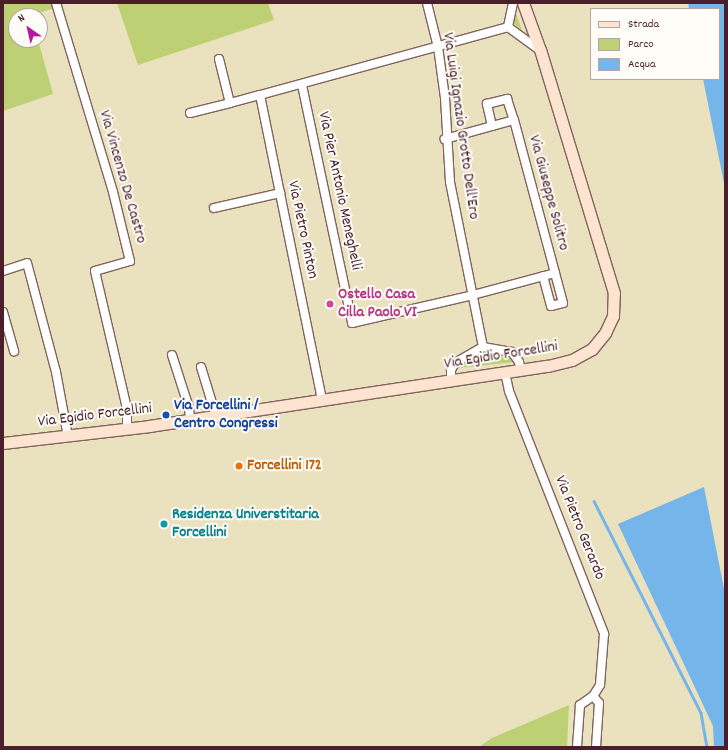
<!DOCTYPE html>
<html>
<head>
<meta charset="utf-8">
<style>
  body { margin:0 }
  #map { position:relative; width:728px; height:750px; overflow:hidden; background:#eae2bf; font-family:Dekko,sans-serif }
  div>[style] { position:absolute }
  .green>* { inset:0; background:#bdd073 }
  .water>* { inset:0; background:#75b5e9 }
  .stream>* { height:2.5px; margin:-1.25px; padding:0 1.25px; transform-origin:1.25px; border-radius:1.25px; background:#75b5e9 }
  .roads { filter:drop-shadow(1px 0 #82635f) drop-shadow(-1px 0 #82635f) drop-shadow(0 1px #82635f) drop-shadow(0 -1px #82635f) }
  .street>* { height:8px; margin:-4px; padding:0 4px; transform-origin:4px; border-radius:4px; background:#fff }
  .secondary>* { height:11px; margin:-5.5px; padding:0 5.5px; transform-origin:5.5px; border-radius:5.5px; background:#fde4d1 }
  .dots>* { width:11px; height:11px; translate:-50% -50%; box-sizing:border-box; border:2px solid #fdfcf7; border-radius:50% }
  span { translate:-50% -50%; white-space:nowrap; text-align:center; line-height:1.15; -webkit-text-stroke:4px #fdfcf7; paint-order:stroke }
  .street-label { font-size:16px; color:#4a1f2b }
  .hotel-label { font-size:16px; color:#b23c85; font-weight:700 }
  .left { translate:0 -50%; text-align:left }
  .transit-label { font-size:16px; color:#164399; font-weight:700 }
  .food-label { font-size:16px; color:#c56008; font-weight:700 }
  .culture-label { font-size:16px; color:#0d838f; font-weight:700 }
  .frame { position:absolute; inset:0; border:4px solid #4a1f2b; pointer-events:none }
  .legend { position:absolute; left:590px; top:8px; width:130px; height:72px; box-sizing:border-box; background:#fdfcf7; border:1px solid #b5a4a5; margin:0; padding:5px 7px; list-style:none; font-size:12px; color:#4a1f2b }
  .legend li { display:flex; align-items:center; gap:8px; height:20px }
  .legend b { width:20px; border:1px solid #b5a4a5 }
  .north { position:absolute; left:8px; top:8px; width:40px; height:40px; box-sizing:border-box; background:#fdfcf7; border:1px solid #b5a4a5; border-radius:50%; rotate:326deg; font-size:11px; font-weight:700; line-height:16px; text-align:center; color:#4a1f2b }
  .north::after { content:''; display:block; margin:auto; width:14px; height:18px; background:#b5179e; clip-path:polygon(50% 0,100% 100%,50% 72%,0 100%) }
</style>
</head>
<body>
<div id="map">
  <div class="green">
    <i style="clip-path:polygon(3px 3px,52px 3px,54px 8px,31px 16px,16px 16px,16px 40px,38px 40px,53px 94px,3px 111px)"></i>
    <i style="clip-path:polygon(117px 3px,268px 3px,274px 20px,138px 65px)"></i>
    <i style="clip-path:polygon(515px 11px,522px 30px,512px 22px)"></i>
    <i style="clip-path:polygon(484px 350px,511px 356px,514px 362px,459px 368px,459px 365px)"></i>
    <i style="clip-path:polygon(569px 705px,567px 747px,479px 747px,492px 738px)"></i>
  </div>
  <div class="water">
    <i style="clip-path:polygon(688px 3px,725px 3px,725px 188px,703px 79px,719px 79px,719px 9px,689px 9px)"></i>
    <i style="clip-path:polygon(704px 487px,725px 594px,725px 747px,714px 747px,713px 726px,618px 524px)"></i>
  </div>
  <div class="stream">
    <i style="left:594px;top:501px;width:237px;rotate:63.2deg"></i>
    <i style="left:701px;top:713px;width:35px;rotate:80deg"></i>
  </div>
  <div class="roads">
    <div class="street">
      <i style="left:56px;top:3px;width:197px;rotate:73.2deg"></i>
      <i style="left:113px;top:192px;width:71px;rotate:76.2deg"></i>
      <i style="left:130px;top:261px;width:36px;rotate:164deg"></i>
      <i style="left:95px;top:271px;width:142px;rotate:76.9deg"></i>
      <i style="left:127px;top:409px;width:19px;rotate:90deg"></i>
      <i style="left:427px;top:3px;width:45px;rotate:76deg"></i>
      <i style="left:438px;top:47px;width:51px;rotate:82.2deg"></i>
      <i style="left:445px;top:98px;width:84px;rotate:86.6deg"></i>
      <i style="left:450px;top:182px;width:168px;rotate:78.7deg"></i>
      <i style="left:513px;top:3px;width:25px;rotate:102deg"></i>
      <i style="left:508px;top:27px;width:39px;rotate:36deg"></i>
      <i style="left:219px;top:59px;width:45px;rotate:76deg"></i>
      <i style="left:230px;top:103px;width:31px;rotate:-15deg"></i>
      <i style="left:260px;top:95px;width:311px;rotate:78.5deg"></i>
      <i style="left:302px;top:85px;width:243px;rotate:78.1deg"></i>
      <i style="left:352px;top:323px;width:124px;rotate:-13deg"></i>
      <i style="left:473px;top:295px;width:85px;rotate:-15deg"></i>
      <i style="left:555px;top:273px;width:158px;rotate:-105deg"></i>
      <i style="left:514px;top:120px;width:72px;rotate:164.6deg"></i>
      <i style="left:260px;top:95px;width:257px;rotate:-15.3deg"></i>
      <i style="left:190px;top:113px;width:41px;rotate:-14deg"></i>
      <i style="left:492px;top:126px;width:23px;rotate:-103deg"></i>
      <i style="left:487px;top:104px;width:21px;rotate:-14deg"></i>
      <i style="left:507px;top:99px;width:22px;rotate:72deg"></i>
      <i style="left:214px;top:208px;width:68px;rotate:-12.8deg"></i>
      <i style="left:3px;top:271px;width:25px;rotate:-18deg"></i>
      <i style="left:27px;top:263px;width:113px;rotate:75.1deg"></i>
      <i style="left:56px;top:372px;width:66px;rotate:79.5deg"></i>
      <i style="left:543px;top:276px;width:31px;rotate:75deg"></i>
      <i style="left:551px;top:306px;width:12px;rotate:-14deg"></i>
      <i style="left:563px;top:303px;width:31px;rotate:-105deg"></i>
      <i style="left:3px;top:312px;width:41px;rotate:74.2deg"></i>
      <i style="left:172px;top:355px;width:56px;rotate:72.2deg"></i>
      <i style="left:189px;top:408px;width:12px;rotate:85deg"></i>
      <i style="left:201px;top:367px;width:51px;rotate:73deg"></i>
      <i style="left:505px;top:372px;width:19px;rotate:78deg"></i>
      <i style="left:509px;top:391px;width:261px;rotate:68.6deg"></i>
      <i style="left:604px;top:634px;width:51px;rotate:94.5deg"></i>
      <i style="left:600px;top:685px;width:13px;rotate:122deg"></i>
      <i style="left:593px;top:696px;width:16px;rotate:145deg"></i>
      <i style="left:580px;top:705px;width:42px;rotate:94.1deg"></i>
      <i style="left:451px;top:379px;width:9px;rotate:-90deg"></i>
      <i style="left:451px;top:370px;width:8px;rotate:-60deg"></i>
      <i style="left:455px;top:363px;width:32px;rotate:-30deg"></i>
      <i style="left:483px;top:347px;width:29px;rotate:10deg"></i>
      <i style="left:512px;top:352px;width:12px;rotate:55deg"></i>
      <i style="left:519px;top:362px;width:8px;rotate:76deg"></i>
      <i style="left:593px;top:696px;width:9px;rotate:49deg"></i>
      <i style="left:599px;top:703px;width:44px;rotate:93.9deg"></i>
    </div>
    <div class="secondary">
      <i style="left:3px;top:443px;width:147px;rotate:-6.6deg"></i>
      <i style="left:149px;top:426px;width:403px;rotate:-8.6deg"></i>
      <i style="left:548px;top:366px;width:25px;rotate:-14deg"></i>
      <i style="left:572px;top:360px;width:23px;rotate:-29deg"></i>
      <i style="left:592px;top:349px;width:21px;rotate:-51deg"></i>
      <i style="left:605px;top:333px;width:19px;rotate:-65deg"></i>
      <i style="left:613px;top:316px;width:23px;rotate:-88deg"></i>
      <i style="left:614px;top:293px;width:254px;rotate:-106.9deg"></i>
      <i style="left:540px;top:50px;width:50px;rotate:-109.9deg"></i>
    </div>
  </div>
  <div class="dots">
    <i style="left:330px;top:304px;background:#d1479c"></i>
    <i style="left:166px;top:415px;background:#1a4fb4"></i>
    <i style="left:239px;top:466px;background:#e8710a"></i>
    <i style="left:164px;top:524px;background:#0f9aa8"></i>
  </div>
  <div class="street-label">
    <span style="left:460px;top:126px;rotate:82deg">Via Luigi Ignazio Grotto Dell'Ero</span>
    <span style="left:122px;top:177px;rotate:74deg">Via Vincenzo De Castro</span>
    <span style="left:339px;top:191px;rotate:78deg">Via Pier Antonio Meneghelli</span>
    <span style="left:548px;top:193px;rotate:75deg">Via Giuseppe Solitro</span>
    <span style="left:302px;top:230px;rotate:78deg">Via Pietro Pinton</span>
    <span style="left:501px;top:356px;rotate:-9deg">Via Egidio Forcellini</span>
    <span style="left:95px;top:416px;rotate:-7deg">Via Egidio Forcellini</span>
    <span style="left:579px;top:528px;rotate:68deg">Via Pietro Gerardo</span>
  </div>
  <div class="hotel-label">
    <span class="left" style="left:338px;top:304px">Ostello Casa<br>Cilla Paolo VI</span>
  </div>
  <div class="transit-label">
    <span class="left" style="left:174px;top:415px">Via Forcellini /<br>Centro Congressi</span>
  </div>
  <div class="food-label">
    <span class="left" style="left:247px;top:466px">Forcellini 172</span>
  </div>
  <div class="culture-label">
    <span class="left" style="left:172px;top:524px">Residenza Universtitaria<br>Forcellini</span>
  </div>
  <div class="frame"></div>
  <ul class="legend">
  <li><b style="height:5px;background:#fde4d1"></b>Strada</li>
  <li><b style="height:11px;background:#bdd073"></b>Parco</li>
  <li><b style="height:11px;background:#75b5e9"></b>Acqua</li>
  </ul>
  <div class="north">N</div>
</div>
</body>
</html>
